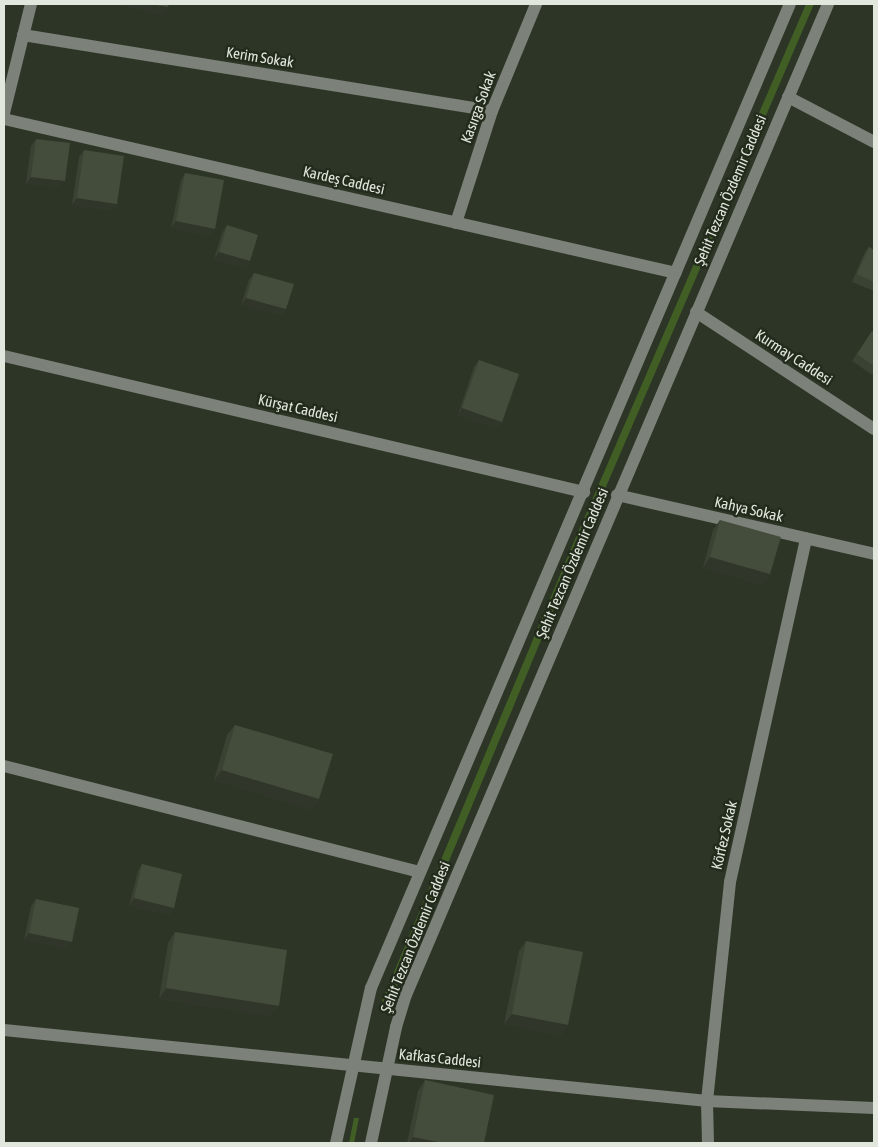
<!DOCTYPE html>
<html>
<head>
<meta charset="utf-8">
<style>
  body { margin:0 }
  #map { position:relative; width:878px; height:1147px; overflow:hidden; background:#2d3626; font-family:"Asap Condensed",sans-serif }
  div>[style] { position:absolute }
  .green>* { inset:0; background:#415f24 }
  .minor>* { height:12px; margin:-6px; padding:0 6px; transform-origin:6px; border-radius:6px; background:#7c8179 }
  .wall>* { inset:0; background:#3a4234 }
  .shaded-wall>* { inset:0; background:#30362a }
  .building>* { inset:0; background:#444d3c }
  span { translate:-50% -50%; white-space:nowrap; text-align:center; line-height:1.15; -webkit-text-stroke:5px #232c1c; paint-order:stroke }
  .street-label { font-size:15px; color:#e2e7dd }
  .frame { position:absolute; inset:0; border:5px solid #e2e7dd; pointer-events:none }
</style>
</head>
<body>
<div id="map">
  <div class="green">
    <i style="clip-path:polygon(806px 4px,814px 4px,574px 561px,389px 1005px,382px 1001px,570px 551px)"></i>
    <i style="clip-path:polygon(354px 1118px,359px 1118px,354px 1143px,349px 1143px)"></i>
  </div>
  <div class="minor">
    <i style="left:23px;top:35px;width:475px;rotate:9.2deg"></i>
    <i style="left:788px;top:97px;width:97px;rotate:27.6deg"></i>
    <i style="left:4px;top:113px;width:112px;rotate:-76.1deg"></i>
    <i style="left:4px;top:119px;width:689px;rotate:12.91deg"></i>
    <i style="left:456px;top:223px;width:118px;rotate:-72.2deg"></i>
    <i style="left:492px;top:111px;width:116px;rotate:-67.6deg"></i>
    <i style="left:696px;top:312px;width:213px;rotate:33.3deg"></i>
    <i style="left:4px;top:356px;width:596px;rotate:13.2deg"></i>
    <i style="left:617px;top:495px;width:264px;rotate:12.9deg"></i>
    <i style="left:4px;top:766px;width:429px;rotate:14.3deg"></i>
    <i style="left:4px;top:1030px;width:707px;rotate:5.77deg"></i>
    <i style="left:707px;top:1101px;width:167px;rotate:2.4deg"></i>
    <i style="left:336px;top:1143px;width:159px;rotate:-77.3deg"></i>
    <i style="left:371px;top:988px;width:1069px;rotate:-66.94deg"></i>
    <i style="left:371px;top:1143px;width:119px;rotate:-77.8deg"></i>
    <i style="left:396px;top:1027px;width:34px;rotate:-73deg"></i>
    <i style="left:406px;top:995px;width:1077px;rotate:-66.93deg"></i>
    <i style="left:708px;top:1143px;width:42px;rotate:-91.4deg"></i>
    <i style="left:707px;top:1101px;width:220px;rotate:-84deg"></i>
    <i style="left:730px;top:882px;width:352px;rotate:-77.5deg"></i>
  </div>
  <div class="wall">
    <i style="clip-path:polygon(36px 139px,60px 188px,26px 184px,31px 146px)"></i>
    <i style="clip-path:polygon(84px 150px,117px 204px,112px 211px,72px 205px,79px 157px)"></i>
    <i style="clip-path:polygon(185px 173px,210px 236px,171px 228px,181px 180px)"></i>
    <i style="clip-path:polygon(227px 225px,246px 268px,214px 259px,222px 233px)"></i>
    <i style="clip-path:polygon(869px 247px,874px 250px,874px 291px,852px 282px,864px 254px)"></i>
    <i style="clip-path:polygon(254px 273px,286px 309px,282px 316px,241px 305px,249px 280px)"></i>
    <i style="clip-path:polygon(872px 331px,874px 333px,874px 376px,852px 361px)"></i>
    <i style="clip-path:polygon(479px 360px,502px 422px,498px 429px,458px 415px,474px 367px)"></i>
    <i style="clip-path:polygon(720px 520px,770px 574px,763px 585px,703px 568px,713px 530px)"></i>
    <i style="clip-path:polygon(235px 725px,312px 810px,214px 780px,227px 735px)"></i>
    <i style="clip-path:polygon(142px 864px,174px 908px,169px 915px,129px 906px,138px 871px)"></i>
    <i style="clip-path:polygon(36px 899px,67px 949px,24px 940px,31px 906px)"></i>
    <i style="clip-path:polygon(175px 932px,271px 1016px,159px 999px,168px 943px)"></i>
    <i style="clip-path:polygon(526px 941px,561px 1036px,504px 1024px,519px 951px)"></i>
    <i style="clip-path:polygon(425px 1080px,484px 1143px,407px 1143px,418px 1091px)"></i>
  </div>
  <div class="shaded-wall">
    <i style="clip-path:polygon(126px 4px,150px 4px,168px 7px,163px 15px,124px 7px)"></i>
    <i style="clip-path:polygon(31px 177px,65px 181px,60px 188px,26px 184px)"></i>
    <i style="clip-path:polygon(77px 198px,117px 204px,112px 211px,72px 205px)"></i>
    <i style="clip-path:polygon(176px 221px,215px 229px,210px 236px,171px 228px)"></i>
    <i style="clip-path:polygon(219px 252px,250px 261px,246px 268px,214px 259px)"></i>
    <i style="clip-path:polygon(246px 298px,286px 309px,282px 316px,241px 305px)"></i>
    <i style="clip-path:polygon(462px 408px,502px 422px,498px 429px,458px 415px)"></i>
    <i style="clip-path:polygon(710px 557px,770px 574px,763px 585px,703px 568px)"></i>
    <i style="clip-path:polygon(222px 770px,319px 799px,312px 810px,214px 780px)"></i>
    <i style="clip-path:polygon(134px 898px,174px 908px,169px 915px,129px 906px)"></i>
    <i style="clip-path:polygon(29px 933px,72px 942px,67px 949px,24px 940px)"></i>
    <i style="clip-path:polygon(166px 988px,279px 1006px,271px 1016px,159px 999px)"></i>
    <i style="clip-path:polygon(512px 1014px,568px 1025px,561px 1036px,504px 1024px)"></i>
    <i style="clip-path:polygon(413px 1137px,443px 1143px,409px 1143px)"></i>
  </div>
  <div class="building">
    <i style="clip-path:polygon(150px 4px,169px 4px,168px 7px)"></i>
    <i style="clip-path:polygon(36px 139px,70px 143px,65px 181px,31px 177px)"></i>
    <i style="clip-path:polygon(84px 150px,124px 156px,117px 204px,77px 198px)"></i>
    <i style="clip-path:polygon(185px 173px,224px 180px,215px 229px,176px 221px)"></i>
    <i style="clip-path:polygon(227px 225px,258px 235px,250px 261px,219px 252px)"></i>
    <i style="clip-path:polygon(869px 247px,874px 250px,874px 282px,857px 274px)"></i>
    <i style="clip-path:polygon(254px 273px,294px 284px,286px 309px,246px 298px)"></i>
    <i style="clip-path:polygon(872px 331px,874px 333px,874px 366px,857px 354px)"></i>
    <i style="clip-path:polygon(479px 360px,519px 374px,502px 422px,462px 408px)"></i>
    <i style="clip-path:polygon(720px 520px,781px 537px,770px 574px,710px 557px)"></i>
    <i style="clip-path:polygon(235px 725px,333px 754px,319px 799px,222px 770px)"></i>
    <i style="clip-path:polygon(142px 864px,182px 874px,174px 908px,134px 898px)"></i>
    <i style="clip-path:polygon(36px 899px,79px 908px,72px 942px,29px 933px)"></i>
    <i style="clip-path:polygon(175px 932px,287px 950px,279px 1006px,166px 988px)"></i>
    <i style="clip-path:polygon(526px 941px,583px 952px,568px 1025px,512px 1014px)"></i>
    <i style="clip-path:polygon(425px 1080px,494px 1095px,484px 1143px,443px 1143px,413px 1137px)"></i>
  </div>
  <div class="street-label">
    <span style="left:260px;top:57px;rotate:9deg">Kerim Sokak</span>
    <span style="left:478px;top:107px;rotate:-70deg">Kasırga Sokak</span>
    <span style="left:344px;top:180px;rotate:13deg">Kardeş Caddesi</span>
    <span style="left:730px;top:190px;rotate:-67deg">Şehit Tezcan Özdemir Caddesi</span>
    <span style="left:794px;top:357px;rotate:33deg">Kurmay Caddesi</span>
    <span style="left:298px;top:408px;rotate:13deg">Kürşat Caddesi</span>
    <span style="left:749px;top:509px;rotate:13deg">Kahya Sokak</span>
    <span style="left:572px;top:563px;rotate:-67deg">Şehit Tezcan Özdemir Caddesi</span>
    <span style="left:724px;top:835px;rotate:-77deg">Körfez Sokak</span>
    <span style="left:415px;top:937px;rotate:-68deg">Şehit Tezcan Özdemir Caddesi</span>
    <span style="left:440px;top:1058px;rotate:6deg">Kafkas Caddesi</span>
  </div>
  <div class="frame"></div>
</div>
</body>
</html>
